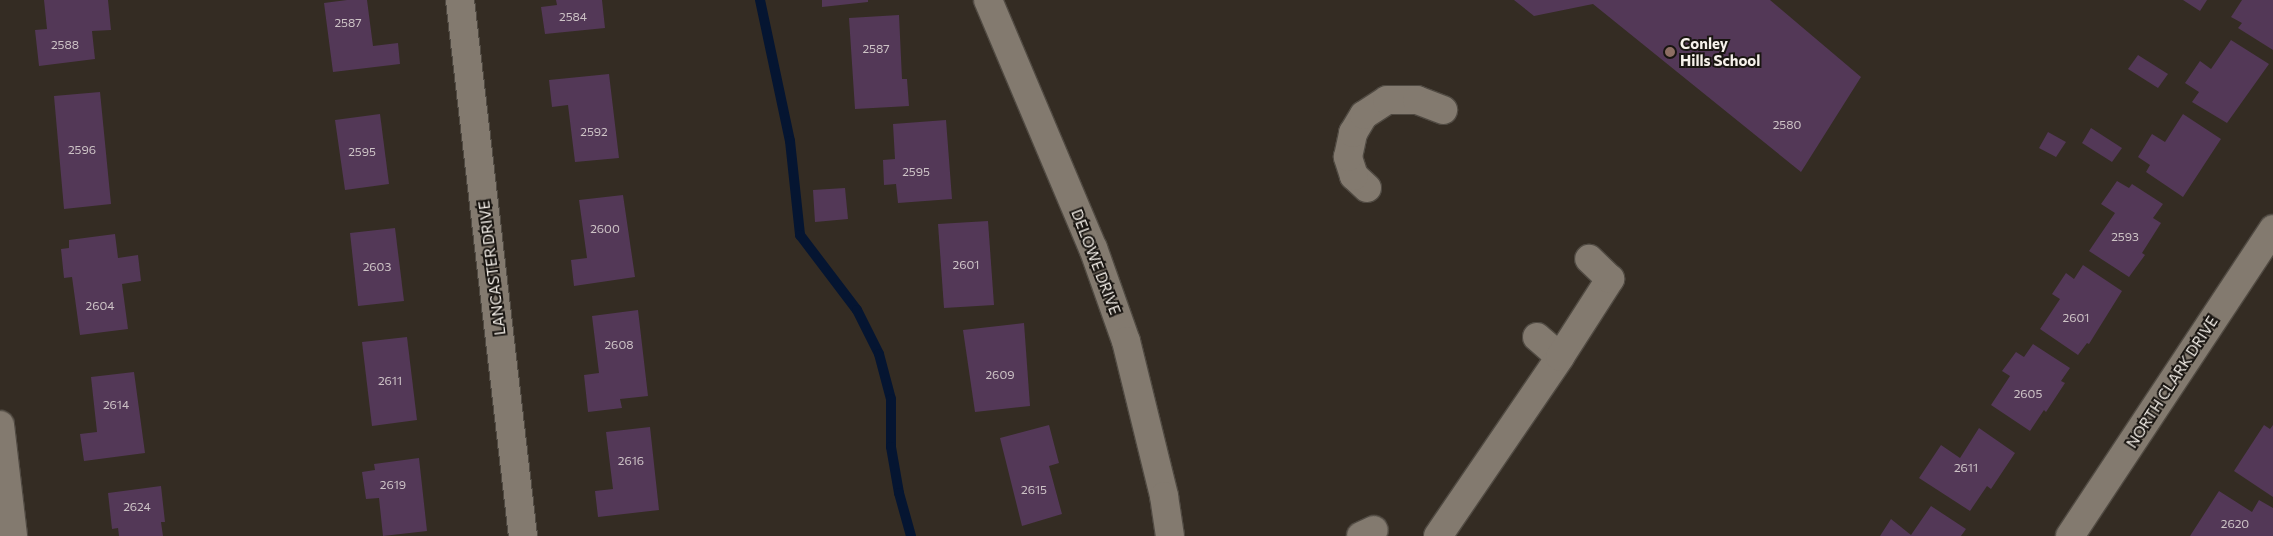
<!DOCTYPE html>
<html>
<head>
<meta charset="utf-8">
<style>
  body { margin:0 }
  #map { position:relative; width:2273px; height:536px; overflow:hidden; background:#342c23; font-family:Commissioner,sans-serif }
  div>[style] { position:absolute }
  .stream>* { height:10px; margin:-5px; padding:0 5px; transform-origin:5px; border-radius:5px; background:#051531 }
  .building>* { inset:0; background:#533857 }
  .roads { filter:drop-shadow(1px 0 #504a42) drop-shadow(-1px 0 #504a42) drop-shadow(0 1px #504a42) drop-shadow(0 -1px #504a42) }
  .minor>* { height:28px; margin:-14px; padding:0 14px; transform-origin:14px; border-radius:14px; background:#837a6f }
  .dots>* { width:14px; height:14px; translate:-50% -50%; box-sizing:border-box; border:2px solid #191511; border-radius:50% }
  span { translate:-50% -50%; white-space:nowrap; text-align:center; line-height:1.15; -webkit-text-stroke:4px #191511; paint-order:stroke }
  .number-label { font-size:12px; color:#cdc3c6 }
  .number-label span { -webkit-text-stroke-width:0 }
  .poi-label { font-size:15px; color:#f6f1eb; font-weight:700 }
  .left { translate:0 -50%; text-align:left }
  .street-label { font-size:15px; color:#f6f1eb }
</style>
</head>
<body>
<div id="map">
  <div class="stream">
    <i style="left:760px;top:0;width:144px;rotate:78deg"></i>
    <i style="left:790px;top:141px;width:95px;rotate:83.9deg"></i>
    <i style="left:800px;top:235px;width:94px;rotate:52.8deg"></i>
    <i style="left:857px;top:310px;width:49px;rotate:63.4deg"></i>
    <i style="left:879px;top:354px;width:47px;rotate:75.1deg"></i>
    <i style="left:891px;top:399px;width:48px;rotate:90deg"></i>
    <i style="left:891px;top:447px;width:47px;rotate:80.1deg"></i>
    <i style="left:899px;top:493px;width:45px;rotate:74.4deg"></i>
  </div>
  <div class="building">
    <i style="clip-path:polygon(44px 0,108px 0,111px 30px,92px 31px,95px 59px,39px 66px,35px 30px,47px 29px)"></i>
    <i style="clip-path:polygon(347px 0,367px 0,373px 46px,398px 43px,400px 64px,333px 72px,324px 3px)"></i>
    <i style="clip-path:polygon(556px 0,602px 0,605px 28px,545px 34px,541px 7px,557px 5px)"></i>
    <i style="clip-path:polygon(822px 0,868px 0,868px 2px,822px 7px)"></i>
    <i style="clip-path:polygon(1514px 0,1770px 0,1861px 77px,1801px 172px,1593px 4px,1534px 16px)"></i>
    <i style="clip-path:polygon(2183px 0,2207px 0,2200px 11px)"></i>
    <i style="clip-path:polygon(2242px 0,2273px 0,2273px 50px,2238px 28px,2242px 23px,2231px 17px)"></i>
    <i style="clip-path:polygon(899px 15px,902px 79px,907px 79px,909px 106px,855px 109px,849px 18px)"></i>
    <i style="clip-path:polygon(2231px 40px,2269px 64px,2227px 123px,2192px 102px,2199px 92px,2185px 83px,2200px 61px,2211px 69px)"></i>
    <i style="clip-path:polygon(2138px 55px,2168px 74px,2158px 88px,2128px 69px)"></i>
    <i style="clip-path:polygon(609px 74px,619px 158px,575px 162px,568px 105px,552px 107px,549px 80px)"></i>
    <i style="clip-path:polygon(100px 92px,111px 204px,64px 209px,54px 96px)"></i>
    <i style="clip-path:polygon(380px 114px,389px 184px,345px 190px,335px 120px)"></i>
    <i style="clip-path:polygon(2183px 114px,2221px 139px,2183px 197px,2146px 172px,2150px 165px,2138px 157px,2152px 134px,2165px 142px)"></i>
    <i style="clip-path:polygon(946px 120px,952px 199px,898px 203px,896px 184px,884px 185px,883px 160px,895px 159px,893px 124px)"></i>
    <i style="clip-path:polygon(2091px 128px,2122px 148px,2112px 162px,2082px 143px)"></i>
    <i style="clip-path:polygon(2048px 132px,2066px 142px,2056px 157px,2039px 148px)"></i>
    <i style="clip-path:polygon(2117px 181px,2129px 188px,2132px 184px,2163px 204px,2153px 218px,2161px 223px,2142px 253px,2145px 255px,2129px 277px,2089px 251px,2115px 213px,2101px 204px)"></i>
    <i style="clip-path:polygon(845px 188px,848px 219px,815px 222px,813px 190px)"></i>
    <i style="clip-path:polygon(623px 195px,635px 277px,574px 286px,571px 260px,587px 258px,579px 200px)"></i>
    <i style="clip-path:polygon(988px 221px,994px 305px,944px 308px,938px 224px)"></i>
    <i style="clip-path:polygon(395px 228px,404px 301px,358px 306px,350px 233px)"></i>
    <i style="clip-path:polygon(115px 234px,118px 258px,138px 255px,141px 281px,122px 284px,128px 329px,80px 335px,72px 277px,64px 278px,61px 249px,69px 248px,69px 240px)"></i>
    <i style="clip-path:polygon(2083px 265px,2122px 291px,2089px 344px,2087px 343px,2078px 355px,2040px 329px,2060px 299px,2052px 294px,2066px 273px,2074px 279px)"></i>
    <i style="clip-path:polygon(638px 310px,648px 396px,620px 399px,622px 408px,588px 412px,584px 375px,599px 373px,592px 316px)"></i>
    <i style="clip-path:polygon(1024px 323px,1030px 406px,975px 412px,963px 330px)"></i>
    <i style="clip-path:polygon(407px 337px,417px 420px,372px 426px,362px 342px)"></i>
    <i style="clip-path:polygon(2033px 344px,2070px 368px,2061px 381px,2065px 383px,2046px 412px,2044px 410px,2030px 431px,1991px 405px,2010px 376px,2002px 371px,2016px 352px,2024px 357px)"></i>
    <i style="clip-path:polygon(134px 372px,145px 453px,84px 461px,80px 434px,97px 432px,91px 377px)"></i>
    <i style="clip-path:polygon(1049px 425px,1059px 463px,1049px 466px,1062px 514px,1022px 526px,1000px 438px)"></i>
    <i style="clip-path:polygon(2264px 425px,2270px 429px,2273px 425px,2273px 497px,2234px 471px)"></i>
    <i style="clip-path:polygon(650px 427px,659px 510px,598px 517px,595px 491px,613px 489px,606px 432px)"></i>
    <i style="clip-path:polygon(1979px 428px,2015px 453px,1991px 489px,1987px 486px,1970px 511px,1919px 478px,1941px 445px,1960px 458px)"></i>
    <i style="clip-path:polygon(419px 458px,427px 531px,383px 536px,379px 498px,366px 499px,362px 472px,375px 470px,374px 464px)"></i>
    <i style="clip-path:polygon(161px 486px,165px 522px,161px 522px,163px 536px,119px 536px,118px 528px,112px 529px,108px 493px)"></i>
    <i style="clip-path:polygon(2219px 491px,2252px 512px,2259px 500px,2273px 508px,2273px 536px,2190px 536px)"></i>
    <i style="clip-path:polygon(1931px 506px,1966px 529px,1961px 536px,1880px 536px,1891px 519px,1911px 535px)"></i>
  </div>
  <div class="roads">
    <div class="minor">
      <i style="left:460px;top:0;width:540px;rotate:83.3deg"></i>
      <i style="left:988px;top:0;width:269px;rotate:67.1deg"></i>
      <i style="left:1093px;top:248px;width:99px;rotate:70.5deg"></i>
      <i style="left:1126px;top:341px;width:160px;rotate:76.2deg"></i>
      <i style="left:1164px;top:496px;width:40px;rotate:81.5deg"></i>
      <i style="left:1367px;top:188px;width:18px;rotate:-137deg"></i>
      <i style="left:1354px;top:176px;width:20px;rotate:-108deg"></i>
      <i style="left:1348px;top:157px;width:25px;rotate:-78deg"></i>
      <i style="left:1353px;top:133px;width:21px;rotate:-59deg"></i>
      <i style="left:1364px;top:115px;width:27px;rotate:-33deg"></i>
      <i style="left:1387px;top:100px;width:30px"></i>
      <i style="left:1417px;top:100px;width:28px;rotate:21deg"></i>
      <i style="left:1537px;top:337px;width:30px;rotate:41deg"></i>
      <i style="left:0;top:425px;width:112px;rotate:83.3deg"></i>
      <i style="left:1361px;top:536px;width:14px;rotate:-25deg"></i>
      <i style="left:1438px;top:536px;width:217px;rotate:-55.7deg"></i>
      <i style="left:1560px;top:357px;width:93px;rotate:-57.3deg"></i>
      <i style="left:1610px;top:279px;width:29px;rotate:-136deg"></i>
      <i style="left:2070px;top:536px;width:368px;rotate:-56.5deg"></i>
    </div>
  </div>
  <div class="dots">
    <i style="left:1670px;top:52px;background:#8d6e63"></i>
  </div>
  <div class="number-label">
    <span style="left:573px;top:17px">2584</span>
    <span style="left:348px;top:23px">2587</span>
    <span style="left:65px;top:45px">2588</span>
    <span style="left:876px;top:49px">2587</span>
    <span style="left:1787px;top:125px">2580</span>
    <span style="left:594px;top:132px">2592</span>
    <span style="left:82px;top:150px">2596</span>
    <span style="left:362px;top:152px">2595</span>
    <span style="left:916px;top:172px">2595</span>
    <span style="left:605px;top:229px">2600</span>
    <span style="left:2125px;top:237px">2593</span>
    <span style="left:966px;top:265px">2601</span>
    <span style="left:377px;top:267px">2603</span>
    <span style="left:100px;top:306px">2604</span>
    <span style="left:2076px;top:318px">2601</span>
    <span style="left:619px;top:345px">2608</span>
    <span style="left:1000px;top:375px">2609</span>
    <span style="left:390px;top:381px">2611</span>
    <span style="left:2028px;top:394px">2605</span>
    <span style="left:116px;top:405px">2614</span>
    <span style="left:631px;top:461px">2616</span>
    <span style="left:1966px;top:468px">2611</span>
    <span style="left:393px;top:485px">2619</span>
    <span style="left:1034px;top:490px">2615</span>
    <span style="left:137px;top:507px">2624</span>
    <span style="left:2235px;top:524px">2620</span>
  </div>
  <div class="poi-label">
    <span class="left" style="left:1680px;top:52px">Conley<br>Hills School</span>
  </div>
  <div class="street-label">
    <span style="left:1096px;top:262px;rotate:69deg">DELOWE DRIVE</span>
    <span style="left:492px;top:268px;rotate:-97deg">LANCASTER DRIVE</span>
    <span style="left:2172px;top:382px;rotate:-57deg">NORTH CLARK DRIVE</span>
  </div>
</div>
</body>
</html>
